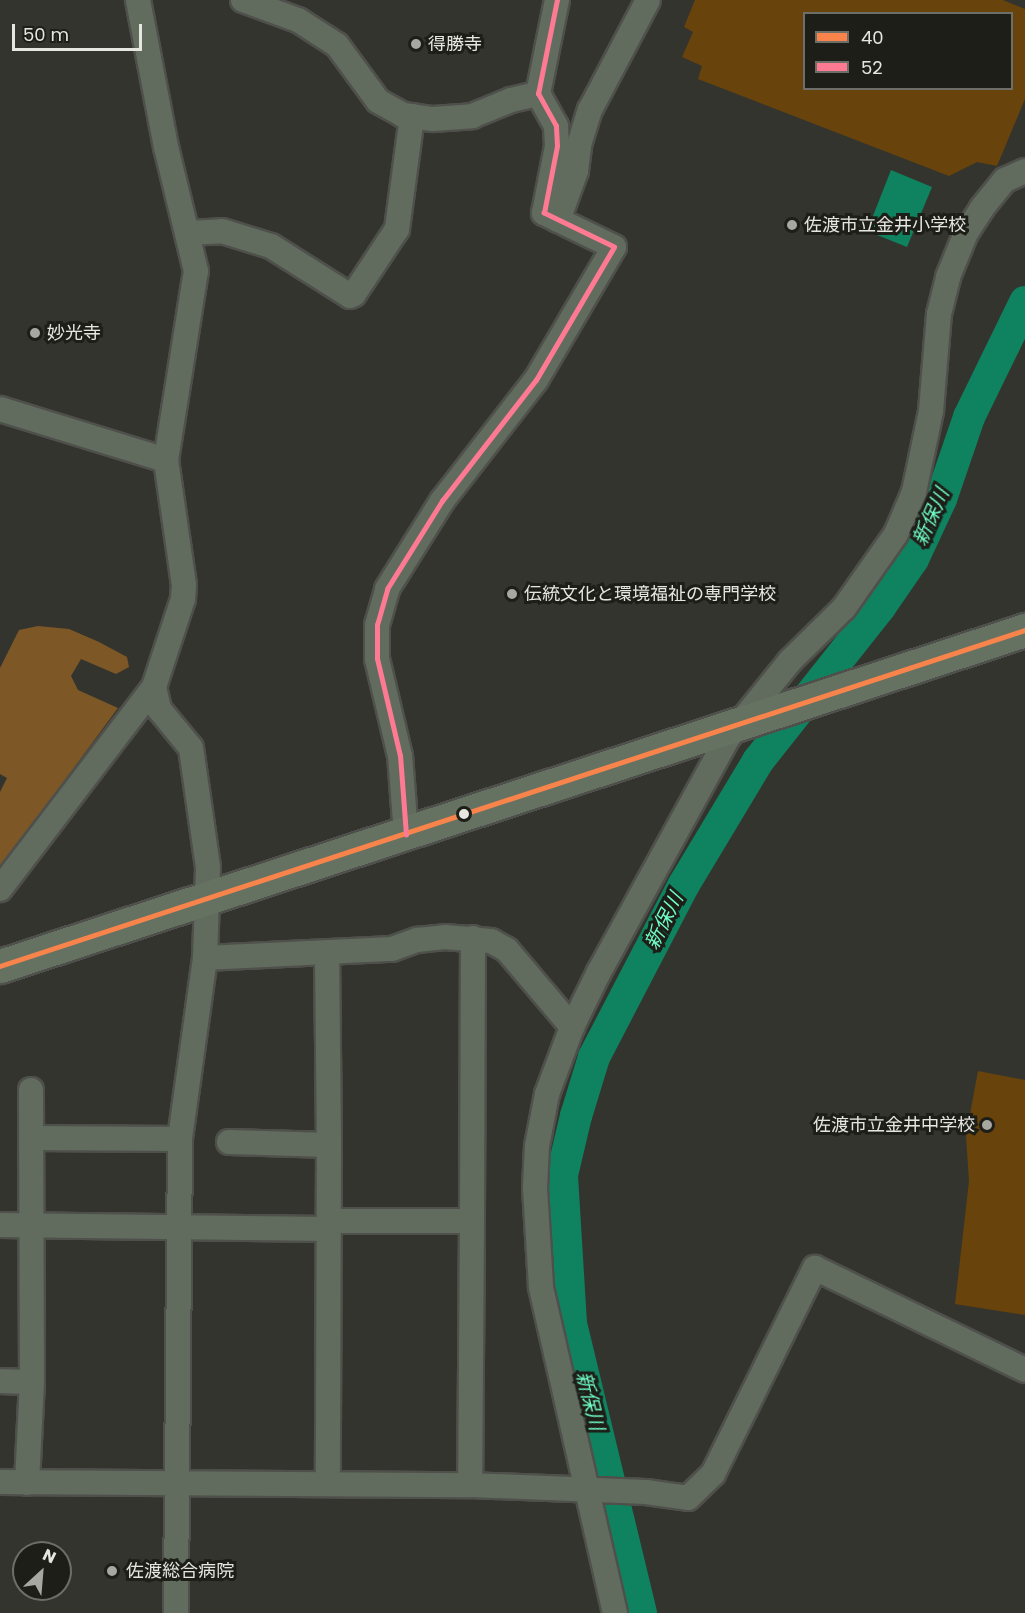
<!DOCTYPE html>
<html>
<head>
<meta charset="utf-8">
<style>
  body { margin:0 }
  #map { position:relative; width:1025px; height:1613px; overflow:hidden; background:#33342e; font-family:Poppins,"Noto Sans JP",sans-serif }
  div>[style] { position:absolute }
  .green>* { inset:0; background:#69430c }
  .forest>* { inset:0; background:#7e5726 }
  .water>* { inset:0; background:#0f825f }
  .river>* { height:32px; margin:-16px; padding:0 16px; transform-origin:16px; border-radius:16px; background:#0f825f }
  .roads { filter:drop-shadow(2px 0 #4f504b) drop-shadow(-2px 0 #4f504b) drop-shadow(0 2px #4f504b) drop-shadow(0 -2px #4f504b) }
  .minor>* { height:24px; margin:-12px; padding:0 12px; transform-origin:12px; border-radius:12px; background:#616c5e }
  .highway>* { height:33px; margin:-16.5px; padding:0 16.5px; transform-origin:16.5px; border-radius:16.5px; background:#657261 }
  .bus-1>* { height:4.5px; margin:-2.25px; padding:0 2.25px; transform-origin:2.25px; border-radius:2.25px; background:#f8844c }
  .bus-2>* { height:4.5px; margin:-2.25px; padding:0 2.25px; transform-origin:2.25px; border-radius:2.25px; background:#fe7a93 }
  .dots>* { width:16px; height:16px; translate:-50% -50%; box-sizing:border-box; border:3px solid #1d1e18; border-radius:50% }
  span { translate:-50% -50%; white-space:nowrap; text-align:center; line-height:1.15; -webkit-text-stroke:6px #1d1e18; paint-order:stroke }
  .poi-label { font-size:18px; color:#e5e6df }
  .left { translate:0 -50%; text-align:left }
  .right { translate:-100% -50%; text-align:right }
  .water-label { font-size:20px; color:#6ffcc5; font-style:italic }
  .legend { position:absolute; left:803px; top:12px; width:210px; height:78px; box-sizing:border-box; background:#1d1e18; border:2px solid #6d6e68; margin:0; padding:8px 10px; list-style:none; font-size:18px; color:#e5e6df }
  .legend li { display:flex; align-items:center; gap:12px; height:30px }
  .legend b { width:30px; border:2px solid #6d6e68 }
  .north { position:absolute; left:12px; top:1541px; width:60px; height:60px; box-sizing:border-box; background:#1d1e18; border:2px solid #6d6e68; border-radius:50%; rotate:26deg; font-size:16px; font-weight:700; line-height:24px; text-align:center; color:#e5e6df }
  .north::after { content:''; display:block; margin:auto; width:21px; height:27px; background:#a7a8a1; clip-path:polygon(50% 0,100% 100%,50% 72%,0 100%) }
  .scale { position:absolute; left:12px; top:24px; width:130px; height:27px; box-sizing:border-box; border:3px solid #e5e6df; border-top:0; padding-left:8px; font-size:18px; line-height:21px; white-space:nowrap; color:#e5e6df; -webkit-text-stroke:4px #1d1e18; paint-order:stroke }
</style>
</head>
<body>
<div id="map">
  <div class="green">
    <i style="clip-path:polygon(evenodd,695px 0,1003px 0,1025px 9px,1025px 99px,997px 166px,977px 162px,949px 176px,698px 79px,702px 66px,682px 57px,693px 32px,684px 27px,695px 0,804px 14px,1012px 14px,1012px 88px,804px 88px,804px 14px)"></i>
    <i style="clip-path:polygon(978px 1071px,1025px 1080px,1025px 1315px,955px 1304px,969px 1181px,966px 1136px)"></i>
  </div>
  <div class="forest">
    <i style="clip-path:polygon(38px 626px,69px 629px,99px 642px,127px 657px,129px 667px,116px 674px,81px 659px,71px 676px,78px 690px,118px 708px,0 868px,0 792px,7px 778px,0 774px,0 668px,19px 630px)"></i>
  </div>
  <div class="water">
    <i style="clip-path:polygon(891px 170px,932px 187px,907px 247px,867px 231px)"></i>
  </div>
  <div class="river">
    <i style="left:641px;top:1613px;width:298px;rotate:-103.6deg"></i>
    <i style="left:571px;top:1323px;width:148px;rotate:-93.5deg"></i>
    <i style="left:562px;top:1175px;width:61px;rotate:-76.7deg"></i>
    <i style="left:576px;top:1116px;width:62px;rotate:-73deg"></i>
    <i style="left:594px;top:1057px;width:193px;rotate:-62.5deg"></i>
    <i style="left:683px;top:886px;width:146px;rotate:-59deg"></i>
    <i style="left:758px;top:761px;width:196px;rotate:-51.6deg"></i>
    <i style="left:880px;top:607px;width:58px;rotate:-55.5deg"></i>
    <i style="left:913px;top:559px;width:66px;rotate:-65deg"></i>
    <i style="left:941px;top:499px;width:87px;rotate:-71.1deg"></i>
    <i style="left:969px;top:417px;width:128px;rotate:-64deg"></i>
  </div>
  <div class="roads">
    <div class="minor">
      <i style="left:243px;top:0;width:59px;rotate:20deg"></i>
      <i style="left:298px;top:20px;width:46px;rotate:32.7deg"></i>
      <i style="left:337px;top:45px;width:69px;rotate:53.8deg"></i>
      <i style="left:378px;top:101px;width:29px;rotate:29deg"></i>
      <i style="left:403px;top:115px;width:30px;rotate:8deg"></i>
      <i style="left:433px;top:119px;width:39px;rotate:-4deg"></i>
      <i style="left:472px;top:116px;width:42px;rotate:-22.3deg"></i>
      <i style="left:511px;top:100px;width:28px;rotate:-13deg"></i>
      <i style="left:558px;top:220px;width:52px;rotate:-69.8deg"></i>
      <i style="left:576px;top:171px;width:26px;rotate:-83deg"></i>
      <i style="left:579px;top:145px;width:37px;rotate:-73deg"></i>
      <i style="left:590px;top:110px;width:124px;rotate:-62.2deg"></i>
      <i style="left:188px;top:233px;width:34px;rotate:-3deg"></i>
      <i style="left:222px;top:231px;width:51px;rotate:17deg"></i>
      <i style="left:271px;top:246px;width:93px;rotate:32.3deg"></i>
      <i style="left:350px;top:296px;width:4px;rotate:-27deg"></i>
      <i style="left:354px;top:294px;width:78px;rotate:-56.5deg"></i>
      <i style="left:397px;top:229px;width:114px;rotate:-82.4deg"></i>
      <i style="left:0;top:409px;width:174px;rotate:17.1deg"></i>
      <i style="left:154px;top:687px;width:23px;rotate:77deg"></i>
      <i style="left:159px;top:709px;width:50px;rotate:50.6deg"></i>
      <i style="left:191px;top:748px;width:121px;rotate:81.9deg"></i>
      <i style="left:208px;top:868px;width:90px;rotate:91.9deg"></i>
      <i style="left:205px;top:958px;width:183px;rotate:97.9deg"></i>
      <i style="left:180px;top:1139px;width:474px;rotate:90.5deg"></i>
      <i style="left:406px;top:835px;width:79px;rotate:-94.3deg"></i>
      <i style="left:400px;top:756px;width:100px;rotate:-103.3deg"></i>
      <i style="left:377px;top:659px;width:34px;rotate:-90deg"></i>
      <i style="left:377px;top:625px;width:37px;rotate:-74deg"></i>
      <i style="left:387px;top:589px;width:104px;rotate:-58deg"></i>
      <i style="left:442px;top:501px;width:153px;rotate:-52.2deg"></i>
      <i style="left:536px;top:380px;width:154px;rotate:-59.6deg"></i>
      <i style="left:614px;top:247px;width:78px;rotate:-154.1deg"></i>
      <i style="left:544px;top:213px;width:68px;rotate:-79deg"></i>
      <i style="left:557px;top:146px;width:20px;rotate:-93deg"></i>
      <i style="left:556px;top:126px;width:37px;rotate:-119deg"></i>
      <i style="left:538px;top:94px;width:96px;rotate:-78.6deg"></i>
      <i style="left:0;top:889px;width:254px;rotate:-52.7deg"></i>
      <i style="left:154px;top:687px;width:93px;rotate:-71.8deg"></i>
      <i style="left:183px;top:599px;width:14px;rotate:-86deg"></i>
      <i style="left:184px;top:585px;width:126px;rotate:-98.2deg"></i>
      <i style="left:166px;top:460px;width:191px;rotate:-81deg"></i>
      <i style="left:196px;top:271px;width:128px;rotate:-103.6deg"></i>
      <i style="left:166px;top:147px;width:150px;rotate:-100.8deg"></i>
      <i style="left:327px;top:952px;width:193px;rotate:89.4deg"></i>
      <i style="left:205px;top:958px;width:187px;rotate:-2.8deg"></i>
      <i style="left:392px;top:949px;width:27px;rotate:-20deg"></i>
      <i style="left:417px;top:940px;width:28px;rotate:-6deg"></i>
      <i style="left:445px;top:937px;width:46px;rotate:5deg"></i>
      <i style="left:491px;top:941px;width:18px;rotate:29deg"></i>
      <i style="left:507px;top:950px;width:101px;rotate:49.8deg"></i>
      <i style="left:31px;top:1138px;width:149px;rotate:0.4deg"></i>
      <i style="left:229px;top:1142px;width:100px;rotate:1.7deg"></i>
      <i style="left:329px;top:1145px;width:338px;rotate:90.2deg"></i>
      <i style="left:329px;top:1221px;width:143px"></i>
      <i style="left:472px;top:1221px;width:264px;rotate:90.4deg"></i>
      <i style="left:472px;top:1221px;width:283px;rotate:-89.8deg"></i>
      <i style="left:0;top:1225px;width:328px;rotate:0.7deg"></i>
      <i style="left:0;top:1381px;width:32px;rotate:2deg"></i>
      <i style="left:0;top:1482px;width:470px;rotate:0.4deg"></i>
      <i style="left:470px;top:1485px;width:176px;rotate:2.3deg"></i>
      <i style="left:646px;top:1492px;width:42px;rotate:8.1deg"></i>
      <i style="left:688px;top:1498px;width:35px;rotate:-44deg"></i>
      <i style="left:713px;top:1474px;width:230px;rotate:-63.7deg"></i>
      <i style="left:815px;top:1268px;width:233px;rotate:25.9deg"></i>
      <i style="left:27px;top:1483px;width:101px;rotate:-87.2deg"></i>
      <i style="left:32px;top:1382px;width:292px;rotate:-90.2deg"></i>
      <i style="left:615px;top:1613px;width:335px;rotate:-102.8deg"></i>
      <i style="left:541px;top:1286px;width:98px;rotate:-93.5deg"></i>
      <i style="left:535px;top:1188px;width:42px;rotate:-87.3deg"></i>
      <i style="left:537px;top:1146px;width:53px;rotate:-79.1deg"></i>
      <i style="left:547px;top:1094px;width:72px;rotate:-69.5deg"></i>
      <i style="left:572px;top:1027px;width:61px;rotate:-63.9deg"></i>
      <i style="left:599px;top:972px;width:266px;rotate:-61.2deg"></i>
      <i style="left:727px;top:739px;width:100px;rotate:-51.1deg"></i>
      <i style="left:790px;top:661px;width:76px;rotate:-44.5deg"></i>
      <i style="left:844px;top:608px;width:90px;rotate:-54.9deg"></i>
      <i style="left:896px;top:534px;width:46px;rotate:-66.8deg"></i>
      <i style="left:914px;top:492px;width:83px;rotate:-78.1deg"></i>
      <i style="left:931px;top:411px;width:97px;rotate:-85.3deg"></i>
      <i style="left:939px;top:314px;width:38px;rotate:-76deg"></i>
      <i style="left:948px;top:277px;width:48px;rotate:-67.8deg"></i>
      <i style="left:966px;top:233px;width:30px;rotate:-57deg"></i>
      <i style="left:982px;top:208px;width:36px;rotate:-51deg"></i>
      <i style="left:1005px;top:180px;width:22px;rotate:-24deg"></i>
    </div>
    <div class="highway">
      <i style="left:0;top:966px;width:1079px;rotate:-18.15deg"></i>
    </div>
  </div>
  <div class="bus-1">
    <i style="left:0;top:966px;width:1079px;rotate:-18.15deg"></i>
  </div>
  <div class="bus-2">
    <i style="left:406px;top:835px;width:79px;rotate:-94.3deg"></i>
    <i style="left:400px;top:756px;width:100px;rotate:-103.3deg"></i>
    <i style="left:377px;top:659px;width:34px;rotate:-90deg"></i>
    <i style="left:377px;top:625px;width:37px;rotate:-74deg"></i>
    <i style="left:387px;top:589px;width:104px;rotate:-58deg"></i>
    <i style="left:442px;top:501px;width:153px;rotate:-52.2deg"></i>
    <i style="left:536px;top:380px;width:154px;rotate:-59.6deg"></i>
    <i style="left:614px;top:247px;width:78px;rotate:-154.1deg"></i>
    <i style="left:544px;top:213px;width:68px;rotate:-79deg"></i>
    <i style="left:557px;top:146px;width:20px;rotate:-93deg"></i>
    <i style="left:556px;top:126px;width:37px;rotate:-119deg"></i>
    <i style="left:538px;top:94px;width:96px;rotate:-78.6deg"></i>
  </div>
  <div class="dots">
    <i style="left:416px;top:44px;background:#a7a8a1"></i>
    <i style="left:792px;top:225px;background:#a7a8a1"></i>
    <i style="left:35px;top:333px;background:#a7a8a1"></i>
    <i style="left:512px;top:594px;background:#a7a8a1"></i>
    <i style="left:464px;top:814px;background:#e5e6df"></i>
    <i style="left:987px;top:1125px;background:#a7a8a1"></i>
    <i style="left:112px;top:1571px;background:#a7a8a1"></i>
  </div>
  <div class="poi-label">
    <span class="left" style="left:428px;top:44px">得勝寺</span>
    <span class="left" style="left:804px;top:225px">佐渡市立金井小学校</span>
    <span class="left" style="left:47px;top:333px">妙光寺</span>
    <span class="left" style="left:524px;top:594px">伝統文化と環境福祉の専門学校</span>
    <span class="right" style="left:975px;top:1125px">佐渡市立金井中学校</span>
    <span class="left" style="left:126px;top:1571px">佐渡総合病院</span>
  </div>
  <div class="water-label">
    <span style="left:931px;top:517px;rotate:-66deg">新保川</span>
    <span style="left:664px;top:921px;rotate:-63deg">新保川</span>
    <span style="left:590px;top:1401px;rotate:76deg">新保川</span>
  </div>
  <ul class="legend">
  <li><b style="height:8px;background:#f8844c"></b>40</li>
  <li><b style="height:8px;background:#fe7a93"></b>52</li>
  </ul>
  <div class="north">N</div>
  <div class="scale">50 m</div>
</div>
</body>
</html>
